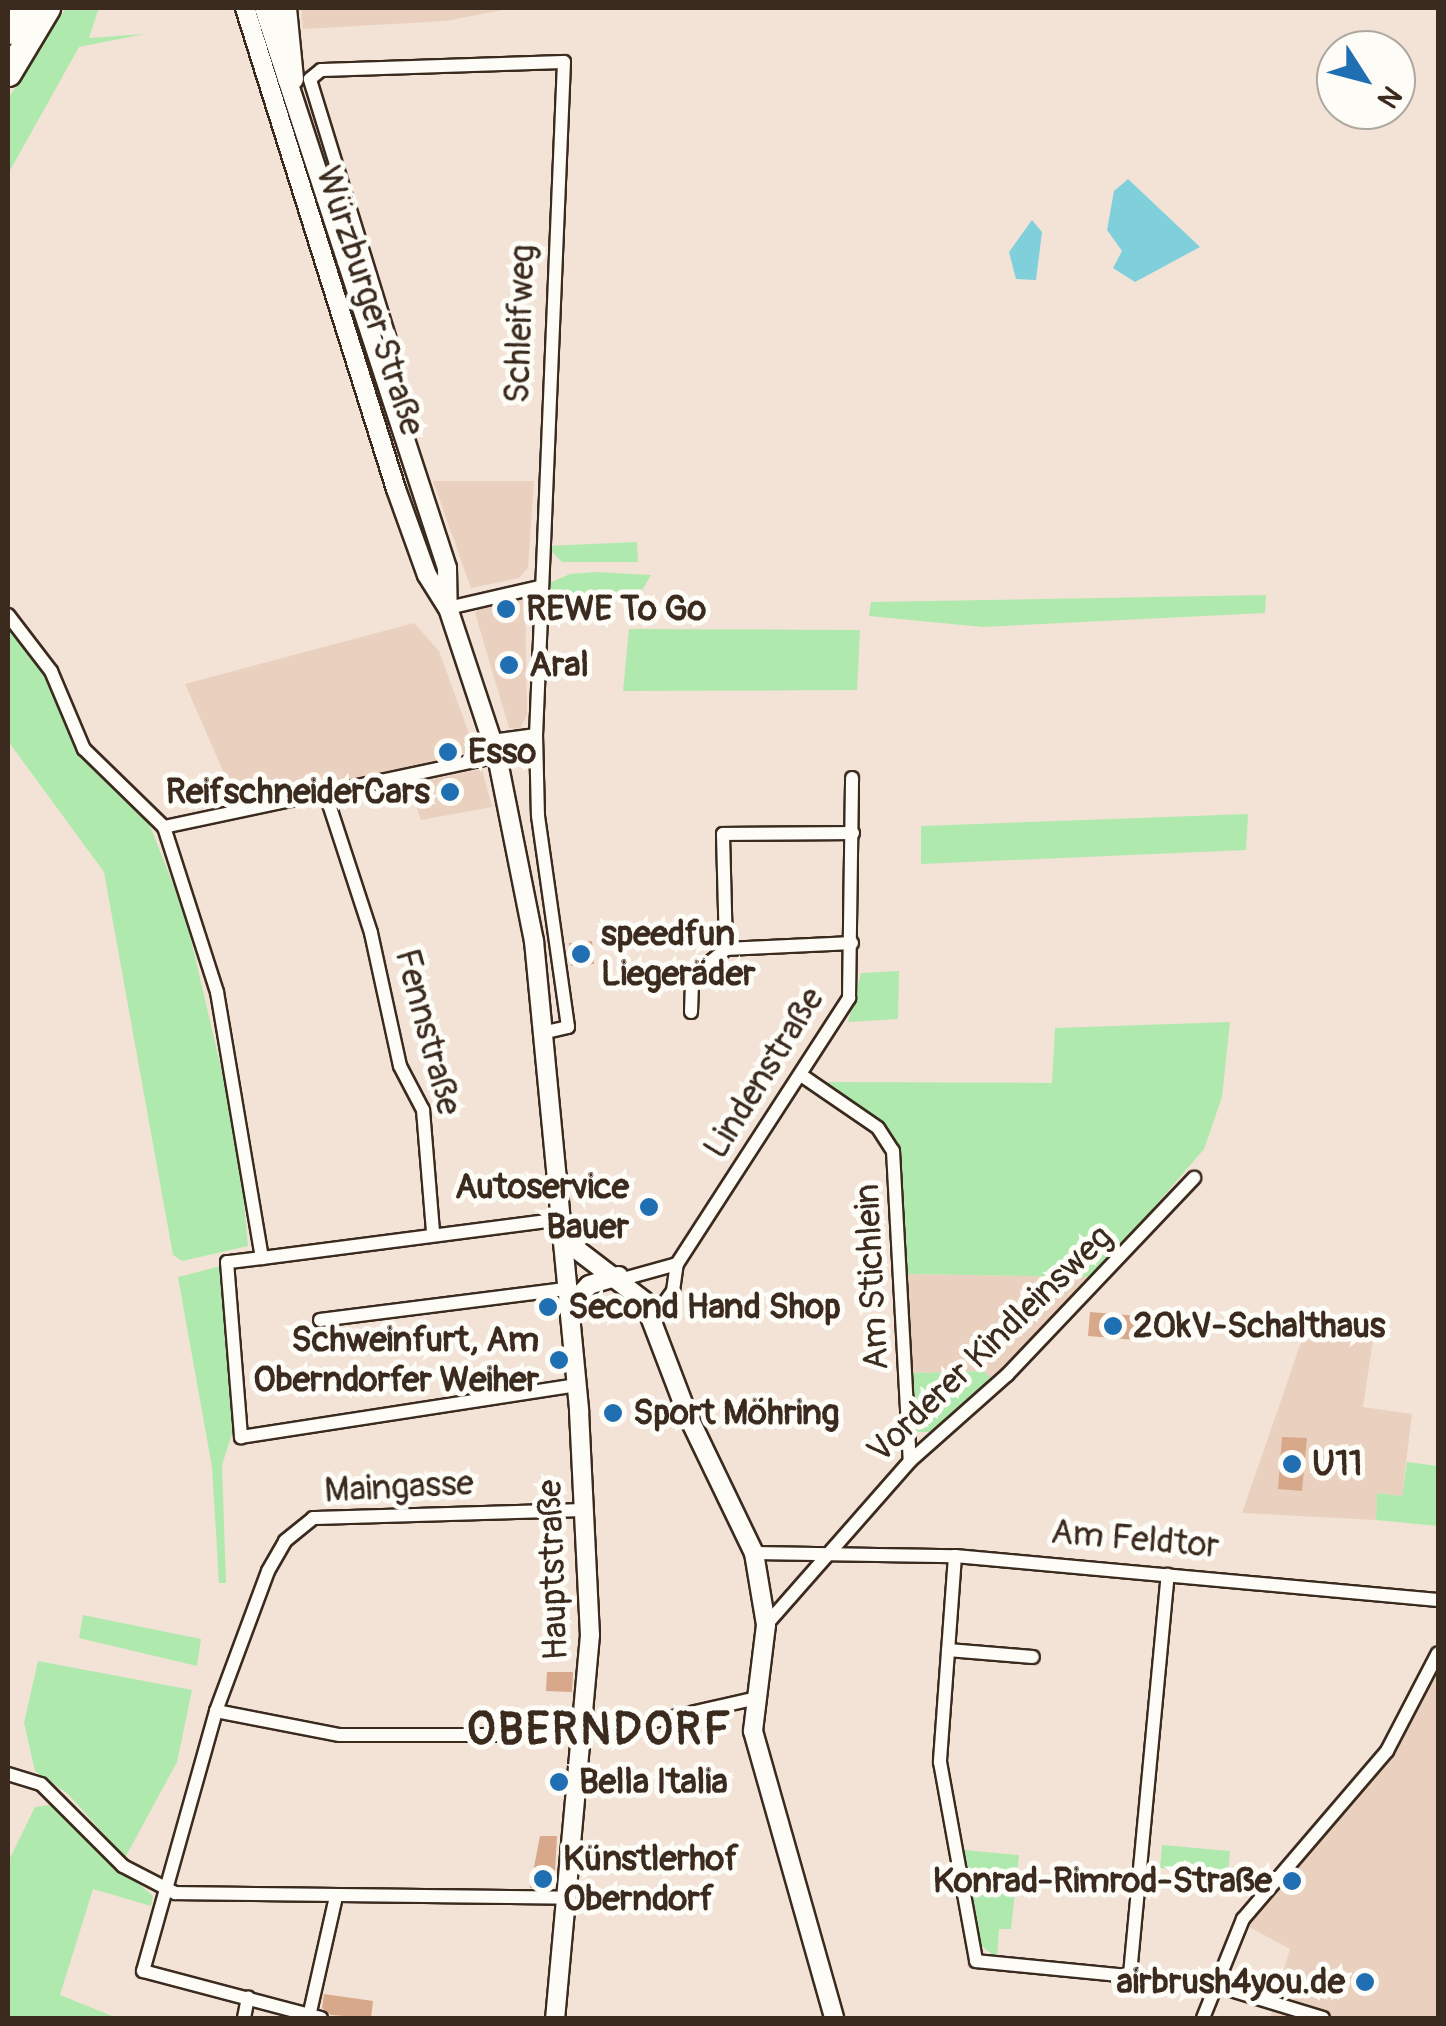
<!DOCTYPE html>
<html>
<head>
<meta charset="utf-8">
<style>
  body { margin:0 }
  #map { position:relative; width:1446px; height:2026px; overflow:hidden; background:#f2e3d6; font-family:Pangolin,sans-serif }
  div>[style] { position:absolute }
  .built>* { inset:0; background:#ead1bf }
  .green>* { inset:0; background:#b0e9ad }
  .water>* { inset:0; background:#80d0dc }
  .building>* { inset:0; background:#d7a889 }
  .roads { filter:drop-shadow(2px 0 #3b2a1e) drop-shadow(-2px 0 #3b2a1e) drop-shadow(0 2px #3b2a1e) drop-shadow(0 -2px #3b2a1e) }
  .minor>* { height:12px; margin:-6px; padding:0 6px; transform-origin:6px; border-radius:6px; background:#fdfcf7 }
  .secondary>* { height:18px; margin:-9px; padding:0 9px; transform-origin:9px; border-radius:9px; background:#fdfcf7 }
  .motorway>* { height:25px; margin:-12.5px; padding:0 12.5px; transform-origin:12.5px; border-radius:12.5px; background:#fdfcf7 }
  .dots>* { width:28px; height:28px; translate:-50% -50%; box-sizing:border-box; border:5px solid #fdfcf7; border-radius:50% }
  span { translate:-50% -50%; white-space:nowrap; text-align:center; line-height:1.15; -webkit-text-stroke:10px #fdfcf7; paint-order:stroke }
  .street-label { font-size:35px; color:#3b2a1e }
  .poi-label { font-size:35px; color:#3b2a1e; font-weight:700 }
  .left { translate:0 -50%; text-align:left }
  .right { translate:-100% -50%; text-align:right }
  .district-label { font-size:45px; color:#3b2a1e; font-weight:700; letter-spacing:2.5px }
  .frame { position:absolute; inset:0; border:10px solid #3b2a1e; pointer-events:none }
  .north { position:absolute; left:1316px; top:30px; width:100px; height:100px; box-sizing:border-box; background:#fdfcf7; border:2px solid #afa8a0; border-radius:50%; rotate:126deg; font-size:28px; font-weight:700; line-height:40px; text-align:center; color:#3b2a1e }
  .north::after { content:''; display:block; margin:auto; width:35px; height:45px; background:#1f6fb2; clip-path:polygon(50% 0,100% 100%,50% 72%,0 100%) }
</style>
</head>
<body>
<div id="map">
  <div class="built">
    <i style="clip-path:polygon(301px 8px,513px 8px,446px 21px,303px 29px)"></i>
    <i style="clip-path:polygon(433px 481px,534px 481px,528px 568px,519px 578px,471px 588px)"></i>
    <i style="clip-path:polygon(525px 599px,527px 715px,520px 729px,509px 728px,475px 613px,484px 602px)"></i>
    <i style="clip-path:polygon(414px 623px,439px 651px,474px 747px,469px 754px,237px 803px,185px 684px)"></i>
    <i style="clip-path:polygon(482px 769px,492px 807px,421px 820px,409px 784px)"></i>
    <i style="clip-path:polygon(908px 1274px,1094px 1277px,993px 1380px,983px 1371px,910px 1373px)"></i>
    <i style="clip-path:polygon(1305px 1331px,1373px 1340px,1363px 1407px,1412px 1414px,1402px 1496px,1377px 1493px,1376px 1520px,1242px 1513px)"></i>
    <i style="clip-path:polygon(1438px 1656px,1438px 2018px,1270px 2018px,1290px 1949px,1242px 1923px,1377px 1765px)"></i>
  </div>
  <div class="green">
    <i style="clip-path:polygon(66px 8px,99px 8px,89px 38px,145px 34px,79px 47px,8px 174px,8px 99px)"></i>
    <i style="clip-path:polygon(637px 542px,638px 562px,562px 562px,546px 546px)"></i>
    <i style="clip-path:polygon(570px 574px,595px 572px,651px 575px,643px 589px,618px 594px,543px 594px,543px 586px)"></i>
    <i style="clip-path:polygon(1266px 595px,1265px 613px,983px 627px,869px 616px,871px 602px)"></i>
    <i style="clip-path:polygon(8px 616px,51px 671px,84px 749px,144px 811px,185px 914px,238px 1141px,248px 1246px,182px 1261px,173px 1255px,104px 872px,8px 741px)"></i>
    <i style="clip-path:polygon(629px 629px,860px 630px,857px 690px,623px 691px)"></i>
    <i style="clip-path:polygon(1248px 814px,1246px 850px,921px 864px,921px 826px)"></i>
    <i style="clip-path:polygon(899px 971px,898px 1019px,848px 1022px,861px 973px)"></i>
    <i style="clip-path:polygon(1230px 1022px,1222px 1097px,1204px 1149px,1094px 1277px,908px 1274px,896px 1145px,886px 1126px,820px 1082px,1052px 1083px,1055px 1028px)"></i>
    <i style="clip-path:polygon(225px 1265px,236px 1421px,222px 1465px,226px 1583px,219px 1583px,212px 1467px,178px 1277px)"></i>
    <i style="clip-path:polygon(983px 1371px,993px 1380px,935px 1432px,912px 1432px,910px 1373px)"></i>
    <i style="clip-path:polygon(1407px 1462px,1438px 1466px,1438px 1526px,1376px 1520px,1377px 1493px,1402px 1496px)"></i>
    <i style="clip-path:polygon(83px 1615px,201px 1639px,197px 1666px,79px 1638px)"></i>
    <i style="clip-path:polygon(38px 1661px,192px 1690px,177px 1762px,125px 1858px,68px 1794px,35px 1771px,24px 1723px)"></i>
    <i style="clip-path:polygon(49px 1805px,153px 1896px,151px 1906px,93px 1889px,60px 1995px,117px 2018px,8px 2018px,8px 1862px,35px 1807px)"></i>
    <i style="clip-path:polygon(1162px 1845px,1230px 1851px,1228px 1874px,1160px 1868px)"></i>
    <i style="clip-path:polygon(964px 1850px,1019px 1855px,1011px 1929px,999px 1929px,997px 1958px,979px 1944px)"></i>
  </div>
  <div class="water">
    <i style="clip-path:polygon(1128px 179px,1200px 247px,1135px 282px,1113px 268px,1122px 251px,1107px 230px,1114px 191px)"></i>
    <i style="clip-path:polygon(1032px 220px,1042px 232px,1036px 280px,1016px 279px,1009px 252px)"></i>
  </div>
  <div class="building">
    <i style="clip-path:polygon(592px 941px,594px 964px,571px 966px,569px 943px)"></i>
    <i style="clip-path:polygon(1090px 1312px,1138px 1316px,1135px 1340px,1088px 1336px)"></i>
    <i style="clip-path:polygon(1282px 1437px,1307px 1438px,1302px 1491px,1278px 1489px)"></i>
    <i style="clip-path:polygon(547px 1672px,573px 1672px,572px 1692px,546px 1691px)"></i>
    <i style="clip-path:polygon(540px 1836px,557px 1836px,554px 1888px,530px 1888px)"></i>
    <i style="clip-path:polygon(324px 1994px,373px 2001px,371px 2018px,331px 2015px,322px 2008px)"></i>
  </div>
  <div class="roads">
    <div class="minor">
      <i style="left:379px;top:363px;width:23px;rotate:-59deg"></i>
      <i style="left:391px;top:343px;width:276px;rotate:-107.1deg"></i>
      <i style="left:310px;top:79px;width:14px;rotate:-39deg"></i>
      <i style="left:321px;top:70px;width:243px;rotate:-1.9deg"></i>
      <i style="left:564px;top:62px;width:674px;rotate:92.38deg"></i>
      <i style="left:536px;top:735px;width:81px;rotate:88.6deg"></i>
      <i style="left:538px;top:816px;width:213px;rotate:81.9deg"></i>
      <i style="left:568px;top:1027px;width:23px;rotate:167deg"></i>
      <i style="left:448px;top:608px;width:93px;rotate:-13deg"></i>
      <i style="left:8px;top:615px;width:71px;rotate:52.5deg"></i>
      <i style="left:51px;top:671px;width:85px;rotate:67.1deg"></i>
      <i style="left:84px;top:749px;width:112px;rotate:44.3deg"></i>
      <i style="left:492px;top:741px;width:44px;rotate:-7.8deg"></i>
      <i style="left:326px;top:795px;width:145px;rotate:71.9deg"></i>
      <i style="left:371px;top:933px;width:136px;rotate:77.7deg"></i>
      <i style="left:400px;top:1066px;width:50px;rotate:62.4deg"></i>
      <i style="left:423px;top:1110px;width:121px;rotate:85.3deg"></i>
      <i style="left:164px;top:827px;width:173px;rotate:72.2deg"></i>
      <i style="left:217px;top:992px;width:270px;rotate:80.4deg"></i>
      <i style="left:262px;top:1258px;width:35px;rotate:173deg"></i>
      <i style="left:227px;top:1262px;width:176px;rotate:85.4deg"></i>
      <i style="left:241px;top:1437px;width:339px;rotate:-8.8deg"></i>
      <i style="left:164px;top:827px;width:340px;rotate:-12deg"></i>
      <i style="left:852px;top:943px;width:126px;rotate:177.3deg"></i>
      <i style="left:726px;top:949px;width:115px;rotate:-91.5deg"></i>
      <i style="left:723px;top:834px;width:130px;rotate:-0.4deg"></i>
      <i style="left:691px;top:1012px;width:35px;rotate:-88deg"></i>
      <i style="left:692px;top:977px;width:44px;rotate:-39.5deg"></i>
      <i style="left:801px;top:1075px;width:93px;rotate:34.5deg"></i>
      <i style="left:878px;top:1128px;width:27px;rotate:57deg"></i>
      <i style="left:893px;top:1151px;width:310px;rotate:86.9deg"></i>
      <i style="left:262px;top:1258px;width:303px;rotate:-7.4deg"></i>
      <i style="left:623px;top:1279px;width:56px;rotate:-15.5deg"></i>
      <i style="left:320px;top:1320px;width:249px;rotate:-7.2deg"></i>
      <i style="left:652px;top:1320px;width:36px;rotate:-54deg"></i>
      <i style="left:673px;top:1291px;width:27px;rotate:-82deg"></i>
      <i style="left:677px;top:1264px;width:317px;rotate:-57.1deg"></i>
      <i style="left:849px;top:998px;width:220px;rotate:-89.2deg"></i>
      <i style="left:754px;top:1553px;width:201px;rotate:0.9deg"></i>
      <i style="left:955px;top:1556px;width:485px;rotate:5.2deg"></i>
      <i style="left:955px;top:1556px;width:207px;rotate:94.2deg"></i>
      <i style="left:940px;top:1762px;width:202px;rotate:79.7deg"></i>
      <i style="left:976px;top:1961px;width:236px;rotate:5.6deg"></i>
      <i style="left:1211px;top:1984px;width:117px;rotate:16.9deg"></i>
      <i style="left:766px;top:1625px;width:218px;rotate:-48.7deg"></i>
      <i style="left:910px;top:1461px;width:130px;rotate:-41.6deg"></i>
      <i style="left:1007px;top:1375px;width:272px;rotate:-46.5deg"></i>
      <i style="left:948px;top:1650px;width:85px;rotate:4.7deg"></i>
      <i style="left:216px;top:1711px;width:126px;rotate:11deg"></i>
      <i style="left:340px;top:1735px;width:245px"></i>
      <i style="left:585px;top:1727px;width:57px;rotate:-3deg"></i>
      <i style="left:642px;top:1724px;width:114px;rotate:-12.7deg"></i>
      <i style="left:8px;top:1774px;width:34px;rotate:17deg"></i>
      <i style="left:41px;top:1784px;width:116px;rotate:45deg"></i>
      <i style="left:123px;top:1866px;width:59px;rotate:27.4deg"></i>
      <i style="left:175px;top:1893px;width:392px;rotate:0.7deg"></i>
      <i style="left:1130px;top:1974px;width:401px;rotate:-84.6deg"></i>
      <i style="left:310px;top:2012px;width:118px;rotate:-77.3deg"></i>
      <i style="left:244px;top:2018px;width:21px;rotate:-79deg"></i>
      <i style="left:321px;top:2018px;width:184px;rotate:-165.2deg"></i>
      <i style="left:143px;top:1971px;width:270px;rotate:-74.3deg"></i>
      <i style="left:216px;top:1711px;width:149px;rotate:-69.6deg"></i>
      <i style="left:268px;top:1571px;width:34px;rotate:-60deg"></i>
      <i style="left:285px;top:1541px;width:36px;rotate:-39deg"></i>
      <i style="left:313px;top:1518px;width:273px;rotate:-1.7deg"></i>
      <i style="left:1203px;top:2018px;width:107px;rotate:-68deg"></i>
      <i style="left:1243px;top:1919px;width:221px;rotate:-49.4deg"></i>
      <i style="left:1387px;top:1751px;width:110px;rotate:-62.5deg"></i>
    </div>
    <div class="secondary">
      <i style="left:245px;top:8px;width:504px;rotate:72.57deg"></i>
      <i style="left:396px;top:489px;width:91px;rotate:70.2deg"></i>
      <i style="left:427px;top:575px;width:39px;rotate:58deg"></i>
      <i style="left:448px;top:608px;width:156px;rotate:71.7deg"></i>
      <i style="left:497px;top:756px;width:189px;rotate:78.7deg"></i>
      <i style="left:534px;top:941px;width:472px;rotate:84.5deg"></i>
      <i style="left:579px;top:1411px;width:224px;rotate:87.2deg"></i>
      <i style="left:590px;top:1635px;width:385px;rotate:95.2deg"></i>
      <i style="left:264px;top:8px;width:589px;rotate:71.9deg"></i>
      <i style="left:447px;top:568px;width:39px;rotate:89deg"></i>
      <i style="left:563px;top:1239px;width:102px;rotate:37.4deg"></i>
      <i style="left:644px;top:1301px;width:123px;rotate:69.1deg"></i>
      <i style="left:688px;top:1416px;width:152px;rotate:64.3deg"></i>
      <i style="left:754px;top:1553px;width:73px;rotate:80.5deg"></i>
      <i style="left:766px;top:1625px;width:107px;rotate:97deg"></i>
      <i style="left:753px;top:1731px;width:298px;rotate:74.2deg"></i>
      <i style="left:569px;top:1306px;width:29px;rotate:-46deg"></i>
      <i style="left:589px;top:1285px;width:31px;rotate:-17deg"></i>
    </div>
    <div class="motorway">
      <i style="left:283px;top:8px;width:70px;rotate:84.3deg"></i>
      <i style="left:8px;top:31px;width:27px;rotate:-59deg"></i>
      <i style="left:8px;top:73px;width:76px;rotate:-59deg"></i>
    </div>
  </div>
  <div class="dots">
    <i style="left:506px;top:609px;background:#1f6fb2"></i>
    <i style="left:509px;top:665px;background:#1f6fb2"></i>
    <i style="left:448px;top:752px;background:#1f6fb2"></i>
    <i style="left:450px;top:792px;background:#1f6fb2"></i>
    <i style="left:581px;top:954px;background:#1f6fb2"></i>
    <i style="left:649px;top:1207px;background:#1f6fb2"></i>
    <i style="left:548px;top:1307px;background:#1f6fb2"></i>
    <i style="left:1113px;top:1326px;background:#1f6fb2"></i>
    <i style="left:559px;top:1360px;background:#1f6fb2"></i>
    <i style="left:613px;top:1413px;background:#1f6fb2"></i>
    <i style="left:1292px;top:1464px;background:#1f6fb2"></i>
    <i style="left:559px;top:1782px;background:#1f6fb2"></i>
    <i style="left:543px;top:1879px;background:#1f6fb2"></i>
    <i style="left:1292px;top:1881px;background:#1f6fb2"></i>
    <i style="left:1365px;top:1982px;background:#1f6fb2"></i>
  </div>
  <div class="street-label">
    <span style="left:370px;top:301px;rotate:72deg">Würzburger Straße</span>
    <span style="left:520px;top:324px;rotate:-88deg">Schleifweg</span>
    <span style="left:428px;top:1032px;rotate:75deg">Fennstraße</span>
    <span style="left:764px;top:1073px;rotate:-58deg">Lindenstraße</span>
    <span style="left:872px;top:1277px;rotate:-93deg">Am Stichlein</span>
    <span style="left:990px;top:1344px;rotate:-44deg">Vorderer Kindleinsweg</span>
    <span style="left:399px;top:1487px;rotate:-3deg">Maingasse</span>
    <span style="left:1135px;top:1539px;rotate:5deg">Am Feldtor</span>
    <span style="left:553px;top:1570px;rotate:-92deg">Hauptstraße</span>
  </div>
  <div class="poi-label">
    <span class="left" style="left:526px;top:609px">REWE To Go</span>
    <span class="left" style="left:529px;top:665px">Aral</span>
    <span class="left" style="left:468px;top:752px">Esso</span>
    <span class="right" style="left:430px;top:792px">ReifschneiderCars</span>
    <span class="left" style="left:601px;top:954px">speedfun<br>Liegeräder</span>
    <span class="right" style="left:629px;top:1207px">Autoservice<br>Bauer</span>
    <span class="left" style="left:568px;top:1307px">Second Hand Shop</span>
    <span class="left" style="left:1133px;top:1326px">20kV-Schalthaus</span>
    <span class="right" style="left:539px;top:1360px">Schweinfurt, Am<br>Oberndorfer Weiher</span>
    <span class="left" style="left:633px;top:1413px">Sport Möhring</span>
    <span class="left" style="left:1312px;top:1464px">U11</span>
    <span class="left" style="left:579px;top:1782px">Bella Italia</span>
    <span class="left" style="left:563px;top:1879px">Künstlerhof<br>Oberndorf</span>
    <span class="right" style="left:1272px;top:1881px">Konrad-Rimrod-Straße</span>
    <span class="right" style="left:1345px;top:1982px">airbrush4you.de</span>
  </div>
  <div class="district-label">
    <span style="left:600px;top:1731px">OBERNDORF</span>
  </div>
  <div class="frame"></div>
  <div class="north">N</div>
</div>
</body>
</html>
